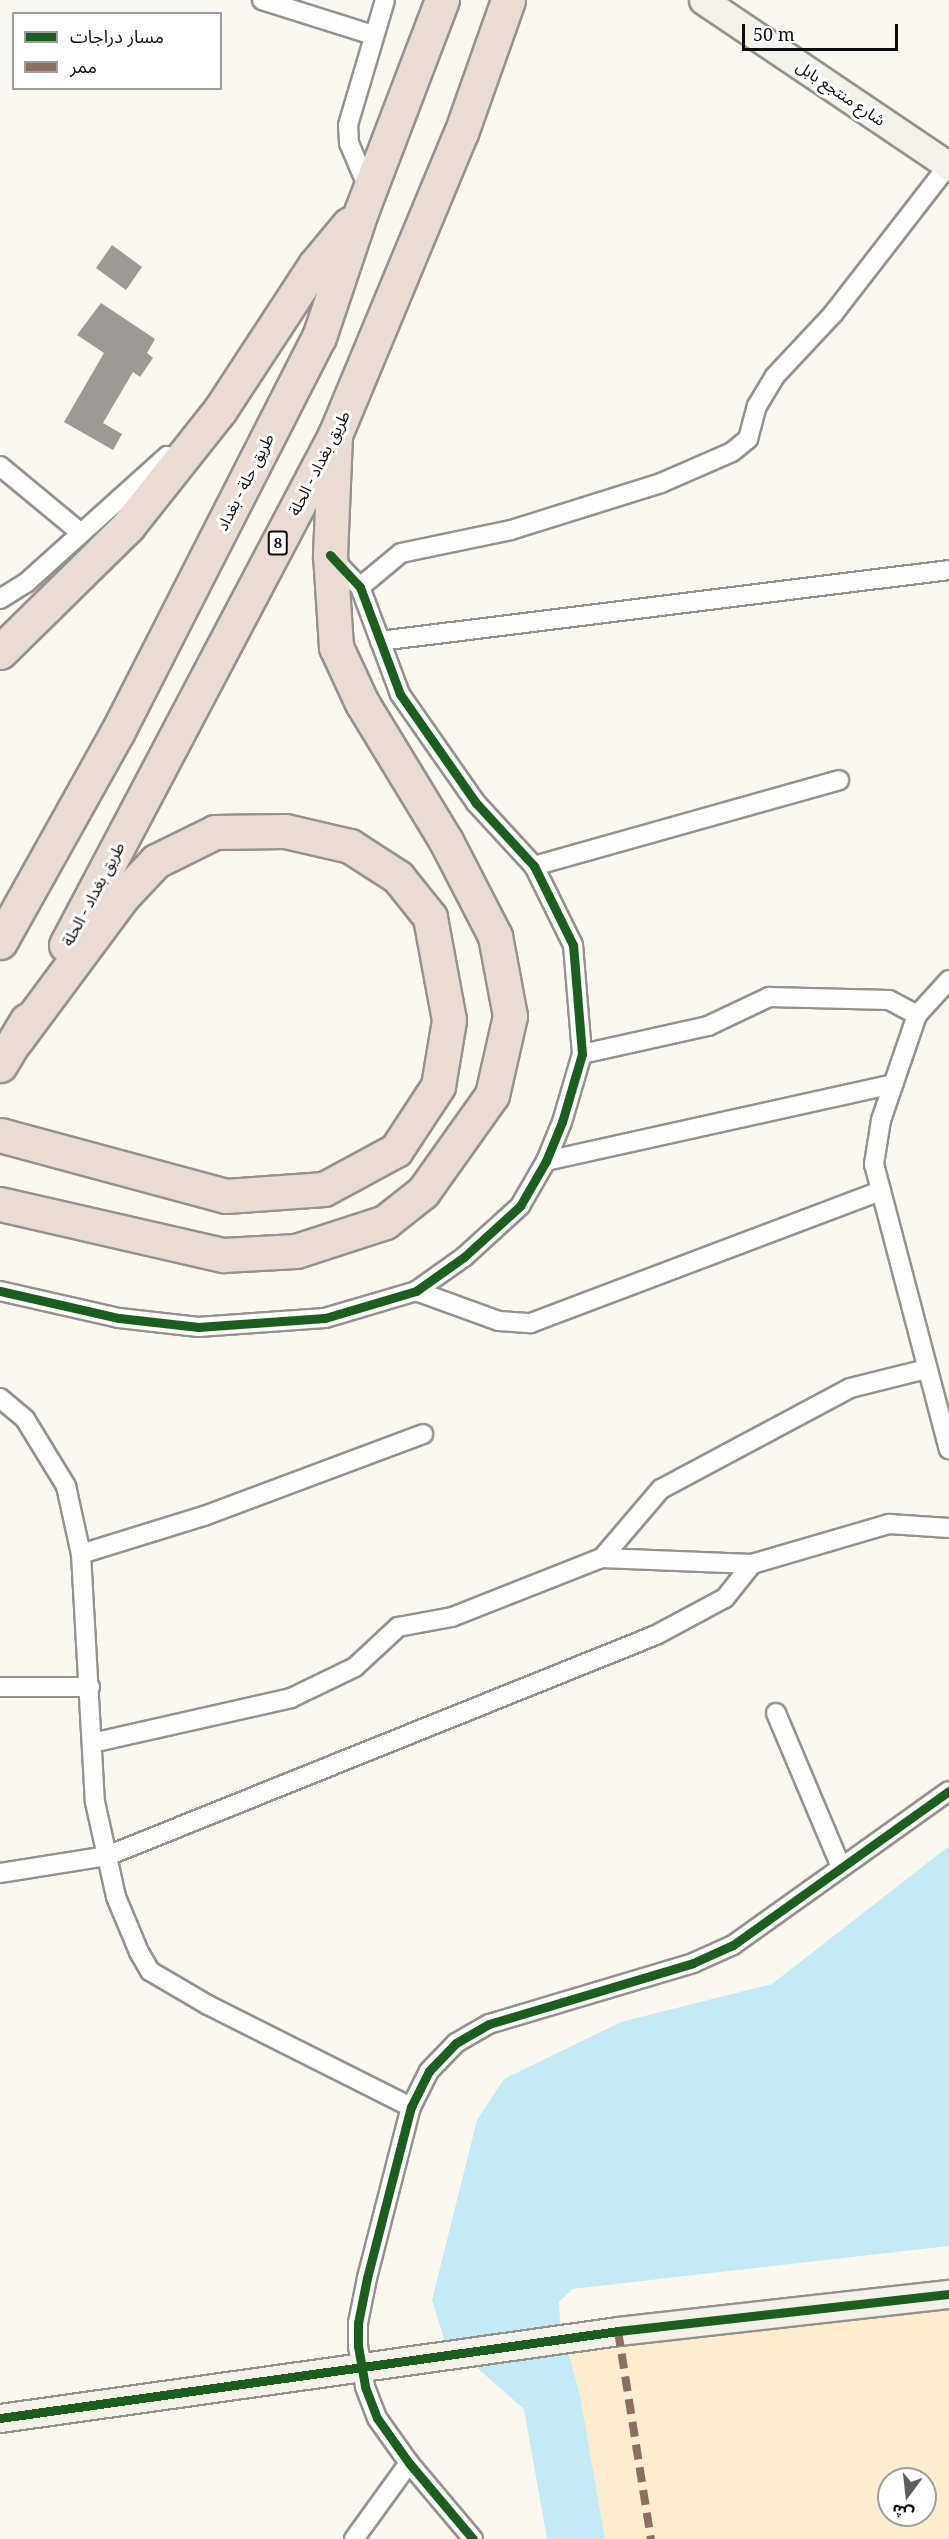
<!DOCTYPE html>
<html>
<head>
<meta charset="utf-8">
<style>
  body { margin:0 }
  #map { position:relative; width:949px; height:2539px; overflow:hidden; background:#faf7ef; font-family:"Noto Serif","Noto Sans Arabic",serif }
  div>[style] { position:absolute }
  .sand>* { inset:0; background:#fcedcf }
  .water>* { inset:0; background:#c4eaf5 }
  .building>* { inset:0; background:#9d9a95 }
  .roads { filter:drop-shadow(2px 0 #93928e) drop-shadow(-2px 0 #93928e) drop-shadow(0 2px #93928e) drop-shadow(0 -2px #93928e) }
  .street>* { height:18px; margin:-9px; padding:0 9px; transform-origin:9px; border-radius:9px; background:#fefefd }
  .secondary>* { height:27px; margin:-13.5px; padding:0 13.5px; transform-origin:13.5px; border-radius:13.5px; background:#f4f1e8 }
  .highway>* { height:33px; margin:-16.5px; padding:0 16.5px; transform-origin:16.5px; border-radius:16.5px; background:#eadbd3 }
  .quiet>* { height:8px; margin-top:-4px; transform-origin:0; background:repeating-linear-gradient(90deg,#8d6e63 0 15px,transparent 0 23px) }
  .cycleway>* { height:9px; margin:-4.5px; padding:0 4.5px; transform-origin:4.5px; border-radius:4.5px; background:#1b5e20 }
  span { translate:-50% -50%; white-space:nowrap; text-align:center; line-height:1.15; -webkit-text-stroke:6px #fff; paint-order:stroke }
  .shield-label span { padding:2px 4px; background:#fff; border:2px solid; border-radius:4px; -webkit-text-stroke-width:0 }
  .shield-label { font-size:15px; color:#0c0c0c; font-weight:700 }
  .street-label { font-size:16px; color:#0c0c0c }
  .legend { position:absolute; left:12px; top:12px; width:210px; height:78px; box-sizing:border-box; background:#fff; border:2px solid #9e9e9e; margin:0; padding:8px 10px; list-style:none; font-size:18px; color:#0c0c0c }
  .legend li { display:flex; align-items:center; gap:12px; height:30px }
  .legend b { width:30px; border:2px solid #9e9e9e }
  .north { position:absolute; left:877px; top:2467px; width:60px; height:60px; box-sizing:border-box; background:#fff; border:2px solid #9e9e9e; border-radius:50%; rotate:195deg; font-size:16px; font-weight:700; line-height:24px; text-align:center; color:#0c0c0c }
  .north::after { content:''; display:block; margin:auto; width:21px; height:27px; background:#5f5e5b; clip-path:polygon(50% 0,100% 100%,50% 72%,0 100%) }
  .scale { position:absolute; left:742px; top:24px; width:156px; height:27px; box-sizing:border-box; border:3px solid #0c0c0c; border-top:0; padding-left:8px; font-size:18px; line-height:21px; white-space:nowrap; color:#0c0c0c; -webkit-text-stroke:4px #fff; paint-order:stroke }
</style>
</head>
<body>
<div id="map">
  <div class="sand">
    <i style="clip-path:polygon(evenodd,949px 2306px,949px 2539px,605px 2539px,580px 2395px,565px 2338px,949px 2306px,889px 2479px,925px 2479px,925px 2515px,889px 2515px,889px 2479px)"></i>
  </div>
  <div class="water">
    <i style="clip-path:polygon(949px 1846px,949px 2246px,572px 2289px,559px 2302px,560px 2321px,580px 2395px,605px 2539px,547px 2539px,524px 2409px,444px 2339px,432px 2300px,477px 2120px,504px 2079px,621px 2022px,772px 1984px)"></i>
  </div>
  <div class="building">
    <i style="clip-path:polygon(112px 245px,142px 267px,126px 290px,96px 268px)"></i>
    <i style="clip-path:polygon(101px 303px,155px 339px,147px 353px,153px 358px,140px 377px,133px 372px,103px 423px,122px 434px,113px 450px,64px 422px,104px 353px,77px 335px)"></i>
  </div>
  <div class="roads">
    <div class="street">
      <i style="left:262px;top:0;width:116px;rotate:17.5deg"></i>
      <i style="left:369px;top:190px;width:51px;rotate:-113.1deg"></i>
      <i style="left:349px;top:143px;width:18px;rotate:-93deg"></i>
      <i style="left:348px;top:125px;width:130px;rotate:-73.5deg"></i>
      <i style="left:0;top:466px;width:105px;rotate:39.6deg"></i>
      <i style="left:360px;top:587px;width:53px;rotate:-39.7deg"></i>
      <i style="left:401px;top:553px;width:112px;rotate:-11.8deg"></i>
      <i style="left:511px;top:530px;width:157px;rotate:-17.4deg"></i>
      <i style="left:661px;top:483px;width:77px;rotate:-23.6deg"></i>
      <i style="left:732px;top:452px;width:21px;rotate:-39deg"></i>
      <i style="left:748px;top:439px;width:34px;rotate:-75deg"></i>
      <i style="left:757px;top:406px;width:35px;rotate:-59deg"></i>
      <i style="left:775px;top:376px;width:85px;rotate:-46.9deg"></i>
      <i style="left:833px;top:314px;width:187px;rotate:-52.2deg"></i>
      <i style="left:0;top:599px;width:31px;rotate:-32deg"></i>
      <i style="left:26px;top:583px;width:190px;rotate:-42deg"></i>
      <i style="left:380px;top:641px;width:573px;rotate:-7.11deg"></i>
      <i style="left:534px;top:866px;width:317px;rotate:-15.7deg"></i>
      <i style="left:949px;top:980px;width:47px;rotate:132.4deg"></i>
      <i style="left:917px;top:1015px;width:111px;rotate:108.9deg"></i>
      <i style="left:881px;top:1120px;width:45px;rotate:99deg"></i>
      <i style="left:874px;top:1164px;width:295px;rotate:75.3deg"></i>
      <i style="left:582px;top:1054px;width:129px;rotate:-12.5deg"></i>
      <i style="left:708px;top:1026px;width:68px;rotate:-25.4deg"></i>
      <i style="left:769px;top:997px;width:120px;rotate:1.4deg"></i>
      <i style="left:889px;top:1000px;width:32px;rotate:28deg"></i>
      <i style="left:546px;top:1161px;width:356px;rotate:-12.5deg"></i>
      <i style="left:0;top:1291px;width:122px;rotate:12.8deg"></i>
      <i style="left:119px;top:1318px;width:80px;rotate:6.5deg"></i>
      <i style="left:198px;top:1327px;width:127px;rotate:-4.1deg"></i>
      <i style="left:325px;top:1318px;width:95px;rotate:-16.5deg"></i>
      <i style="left:416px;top:1291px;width:59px;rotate:-35.3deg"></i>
      <i style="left:464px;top:1257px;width:76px;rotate:-42.3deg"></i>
      <i style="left:520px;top:1206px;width:52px;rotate:-60deg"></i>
      <i style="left:546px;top:1161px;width:42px;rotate:-67.7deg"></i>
      <i style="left:562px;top:1122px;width:71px;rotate:-73.6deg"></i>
      <i style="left:582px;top:1054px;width:109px;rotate:-94.7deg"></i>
      <i style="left:573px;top:945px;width:88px;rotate:-116.3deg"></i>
      <i style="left:534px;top:866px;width:86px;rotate:-132.6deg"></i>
      <i style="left:476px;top:803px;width:133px;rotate:-124.9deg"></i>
      <i style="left:400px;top:694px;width:114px;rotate:-110.5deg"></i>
      <i style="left:360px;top:587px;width:40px;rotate:-134deg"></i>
      <i style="left:416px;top:1291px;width:88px;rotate:19.9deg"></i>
      <i style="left:499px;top:1321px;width:32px;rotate:4deg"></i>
      <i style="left:531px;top:1323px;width:374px;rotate:-20.7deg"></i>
      <i style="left:0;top:1398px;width:33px;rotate:40deg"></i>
      <i style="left:25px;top:1419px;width:79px;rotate:58.5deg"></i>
      <i style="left:66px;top:1486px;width:70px;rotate:77.6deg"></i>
      <i style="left:81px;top:1554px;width:248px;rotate:86.8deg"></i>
      <i style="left:95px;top:1802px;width:97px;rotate:77.5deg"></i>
      <i style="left:116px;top:1897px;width:60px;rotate:67.3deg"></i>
      <i style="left:139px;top:1952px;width:22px;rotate:60deg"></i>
      <i style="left:150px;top:1971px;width:67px;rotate:30.4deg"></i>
      <i style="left:208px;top:2005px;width:227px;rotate:26.7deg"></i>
      <i style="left:81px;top:1554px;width:129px;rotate:-17.2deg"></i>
      <i style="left:204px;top:1516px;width:234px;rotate:-20.5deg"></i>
      <i style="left:602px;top:1558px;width:91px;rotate:-49.5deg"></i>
      <i style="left:661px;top:1489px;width:214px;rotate:-28.1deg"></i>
      <i style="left:850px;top:1388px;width:79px;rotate:-13.9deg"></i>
      <i style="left:0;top:1687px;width:90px"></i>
      <i style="left:776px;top:1713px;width:167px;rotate:67.1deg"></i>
      <i style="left:92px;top:1743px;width:204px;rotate:-12.7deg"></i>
      <i style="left:291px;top:1698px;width:71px;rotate:-25.8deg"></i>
      <i style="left:355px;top:1667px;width:59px;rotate:-42.9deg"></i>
      <i style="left:398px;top:1627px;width:55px;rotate:-10.5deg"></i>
      <i style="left:452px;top:1617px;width:161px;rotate:-21.5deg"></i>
      <i style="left:602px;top:1558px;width:150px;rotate:2.3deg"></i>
      <i style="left:752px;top:1564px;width:143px;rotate:-16.3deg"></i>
      <i style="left:889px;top:1524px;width:60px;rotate:3.8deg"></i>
      <i style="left:0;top:1873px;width:108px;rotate:-9deg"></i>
      <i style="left:107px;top:1856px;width:592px;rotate:-21.93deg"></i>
      <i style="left:656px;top:1635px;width:78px;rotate:-28.2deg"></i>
      <i style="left:725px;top:1598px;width:43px;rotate:-51.5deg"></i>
      <i style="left:354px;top:2539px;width:94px;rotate:-54.1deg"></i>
      <i style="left:473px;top:2539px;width:99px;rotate:-130.1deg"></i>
      <i style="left:409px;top:2463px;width:55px;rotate:-125.4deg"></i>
      <i style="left:377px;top:2418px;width:34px;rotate:-111deg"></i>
      <i style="left:365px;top:2386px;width:41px;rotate:-99.9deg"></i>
      <i style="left:358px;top:2346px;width:23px;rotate:-90deg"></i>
      <i style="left:358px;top:2323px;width:46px;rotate:-78.7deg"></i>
      <i style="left:367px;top:2278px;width:177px;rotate:-75.6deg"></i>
      <i style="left:411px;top:2107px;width:40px;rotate:-63.4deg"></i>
      <i style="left:429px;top:2071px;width:39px;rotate:-46deg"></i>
      <i style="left:456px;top:2043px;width:38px;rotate:-30deg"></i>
      <i style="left:489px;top:2024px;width:213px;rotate:-16.6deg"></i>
      <i style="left:693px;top:1963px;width:44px;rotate:-24.2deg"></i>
      <i style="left:733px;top:1945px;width:265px;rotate:-35.5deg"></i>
    </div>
    <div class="secondary">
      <i style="left:703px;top:0;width:297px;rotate:34deg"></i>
      <i style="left:0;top:2418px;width:624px;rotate:-8.01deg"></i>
      <i style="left:618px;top:2331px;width:333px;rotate:-6.4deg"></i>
    </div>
    <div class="highway">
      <i style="left:0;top:652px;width:180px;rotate:-44.5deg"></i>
      <i style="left:128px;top:526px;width:148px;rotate:-51.6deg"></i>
      <i style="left:220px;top:410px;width:173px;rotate:-56.8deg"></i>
      <i style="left:315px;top:265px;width:53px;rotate:-50.3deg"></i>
      <i style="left:0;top:942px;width:240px;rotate:-60.8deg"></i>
      <i style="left:117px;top:733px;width:445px;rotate:-63deg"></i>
      <i style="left:319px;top:337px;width:132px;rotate:-71.4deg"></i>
      <i style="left:361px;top:212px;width:227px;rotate:-69.1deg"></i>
      <i style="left:66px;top:945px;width:577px;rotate:-62.19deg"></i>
      <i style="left:335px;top:435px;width:327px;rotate:-67.4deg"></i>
      <i style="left:461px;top:133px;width:141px;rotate:-70.5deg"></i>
      <i style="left:0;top:1065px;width:52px;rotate:-59deg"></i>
      <i style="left:0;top:1135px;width:234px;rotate:15.1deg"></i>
      <i style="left:226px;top:1196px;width:98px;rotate:-4.1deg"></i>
      <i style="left:324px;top:1189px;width:82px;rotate:-28.4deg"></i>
      <i style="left:396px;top:1150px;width:77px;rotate:-56.7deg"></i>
      <i style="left:438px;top:1086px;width:67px;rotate:-80.5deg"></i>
      <i style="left:449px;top:1020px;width:105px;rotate:-100.5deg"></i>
      <i style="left:430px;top:917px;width:51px;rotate:-128.7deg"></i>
      <i style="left:398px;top:877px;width:57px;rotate:-147.1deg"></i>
      <i style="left:350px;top:846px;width:67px;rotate:-167deg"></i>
      <i style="left:285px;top:831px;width:70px;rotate:179.2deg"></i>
      <i style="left:215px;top:832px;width:66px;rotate:153.8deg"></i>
      <i style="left:156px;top:861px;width:48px;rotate:133.3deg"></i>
      <i style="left:123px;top:896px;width:179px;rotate:126.6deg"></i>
      <i style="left:0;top:1204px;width:229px;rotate:12.9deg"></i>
      <i style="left:223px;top:1255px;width:73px;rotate:-3.1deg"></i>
      <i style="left:296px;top:1251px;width:94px;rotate:-18deg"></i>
      <i style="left:385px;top:1222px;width:48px;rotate:-38.3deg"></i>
      <i style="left:423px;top:1192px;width:119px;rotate:-54.6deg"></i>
      <i style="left:492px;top:1095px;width:81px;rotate:-77.2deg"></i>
      <i style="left:510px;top:1016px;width:81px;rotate:-100.6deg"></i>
      <i style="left:495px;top:936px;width:107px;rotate:-117.3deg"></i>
      <i style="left:446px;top:841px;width:162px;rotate:-121.3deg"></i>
      <i style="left:362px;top:703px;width:62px;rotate:-114.9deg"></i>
      <i style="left:336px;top:647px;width:92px;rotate:-93.7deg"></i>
      <i style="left:330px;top:555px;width:120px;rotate:-87.6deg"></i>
    </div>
  </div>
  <div class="quiet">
    <i style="left:618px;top:2331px;width:211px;rotate:81deg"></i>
  </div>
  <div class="cycleway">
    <i style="left:0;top:1291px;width:122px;rotate:12.8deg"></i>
    <i style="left:119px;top:1318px;width:80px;rotate:6.5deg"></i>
    <i style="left:198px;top:1327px;width:127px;rotate:-4.1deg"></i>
    <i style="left:325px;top:1318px;width:95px;rotate:-16.5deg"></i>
    <i style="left:416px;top:1291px;width:59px;rotate:-35.3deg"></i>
    <i style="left:464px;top:1257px;width:76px;rotate:-42.3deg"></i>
    <i style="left:520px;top:1206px;width:52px;rotate:-60deg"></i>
    <i style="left:546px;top:1161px;width:42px;rotate:-67.7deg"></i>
    <i style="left:562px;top:1122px;width:71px;rotate:-73.6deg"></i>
    <i style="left:582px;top:1054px;width:109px;rotate:-94.7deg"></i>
    <i style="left:573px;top:945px;width:88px;rotate:-116.3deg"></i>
    <i style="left:534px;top:866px;width:86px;rotate:-132.6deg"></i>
    <i style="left:476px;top:803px;width:133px;rotate:-124.9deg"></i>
    <i style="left:400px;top:694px;width:114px;rotate:-110.5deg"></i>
    <i style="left:360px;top:587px;width:44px;rotate:-133.2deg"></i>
    <i style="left:0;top:2418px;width:624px;rotate:-8.01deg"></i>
    <i style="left:618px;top:2331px;width:333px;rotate:-6.4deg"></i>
    <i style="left:473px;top:2539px;width:99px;rotate:-130.1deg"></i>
    <i style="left:409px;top:2463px;width:55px;rotate:-125.4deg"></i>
    <i style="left:377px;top:2418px;width:34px;rotate:-111deg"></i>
    <i style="left:365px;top:2386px;width:41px;rotate:-99.9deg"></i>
    <i style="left:358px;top:2346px;width:23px;rotate:-90deg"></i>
    <i style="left:358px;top:2323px;width:46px;rotate:-78.7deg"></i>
    <i style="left:367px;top:2278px;width:177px;rotate:-75.6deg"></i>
    <i style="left:411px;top:2107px;width:40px;rotate:-63.4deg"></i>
    <i style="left:429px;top:2071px;width:39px;rotate:-46deg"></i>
    <i style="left:456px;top:2043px;width:38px;rotate:-30deg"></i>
    <i style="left:489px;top:2024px;width:213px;rotate:-16.6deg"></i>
    <i style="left:693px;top:1963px;width:44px;rotate:-24.2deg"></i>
    <i style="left:733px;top:1945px;width:265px;rotate:-35.5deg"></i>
  </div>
  <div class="shield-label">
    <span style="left:278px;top:543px">8</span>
  </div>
  <div class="street-label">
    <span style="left:841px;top:93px;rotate:34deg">شارع منتجع بابل</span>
    <span style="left:319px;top:463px;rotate:-63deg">طريق بغداد - الحلة</span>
    <span style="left:245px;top:482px;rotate:-63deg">طريق حلة - بغداد</span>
    <span style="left:93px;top:894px;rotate:-62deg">طريق بغداد - الحلة</span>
  </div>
  <ul class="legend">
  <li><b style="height:8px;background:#1b5e20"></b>مسار دراجات</li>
  <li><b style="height:8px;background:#8d6e63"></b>ممر</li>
  </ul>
  <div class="north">ش</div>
  <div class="scale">50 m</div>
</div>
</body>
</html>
